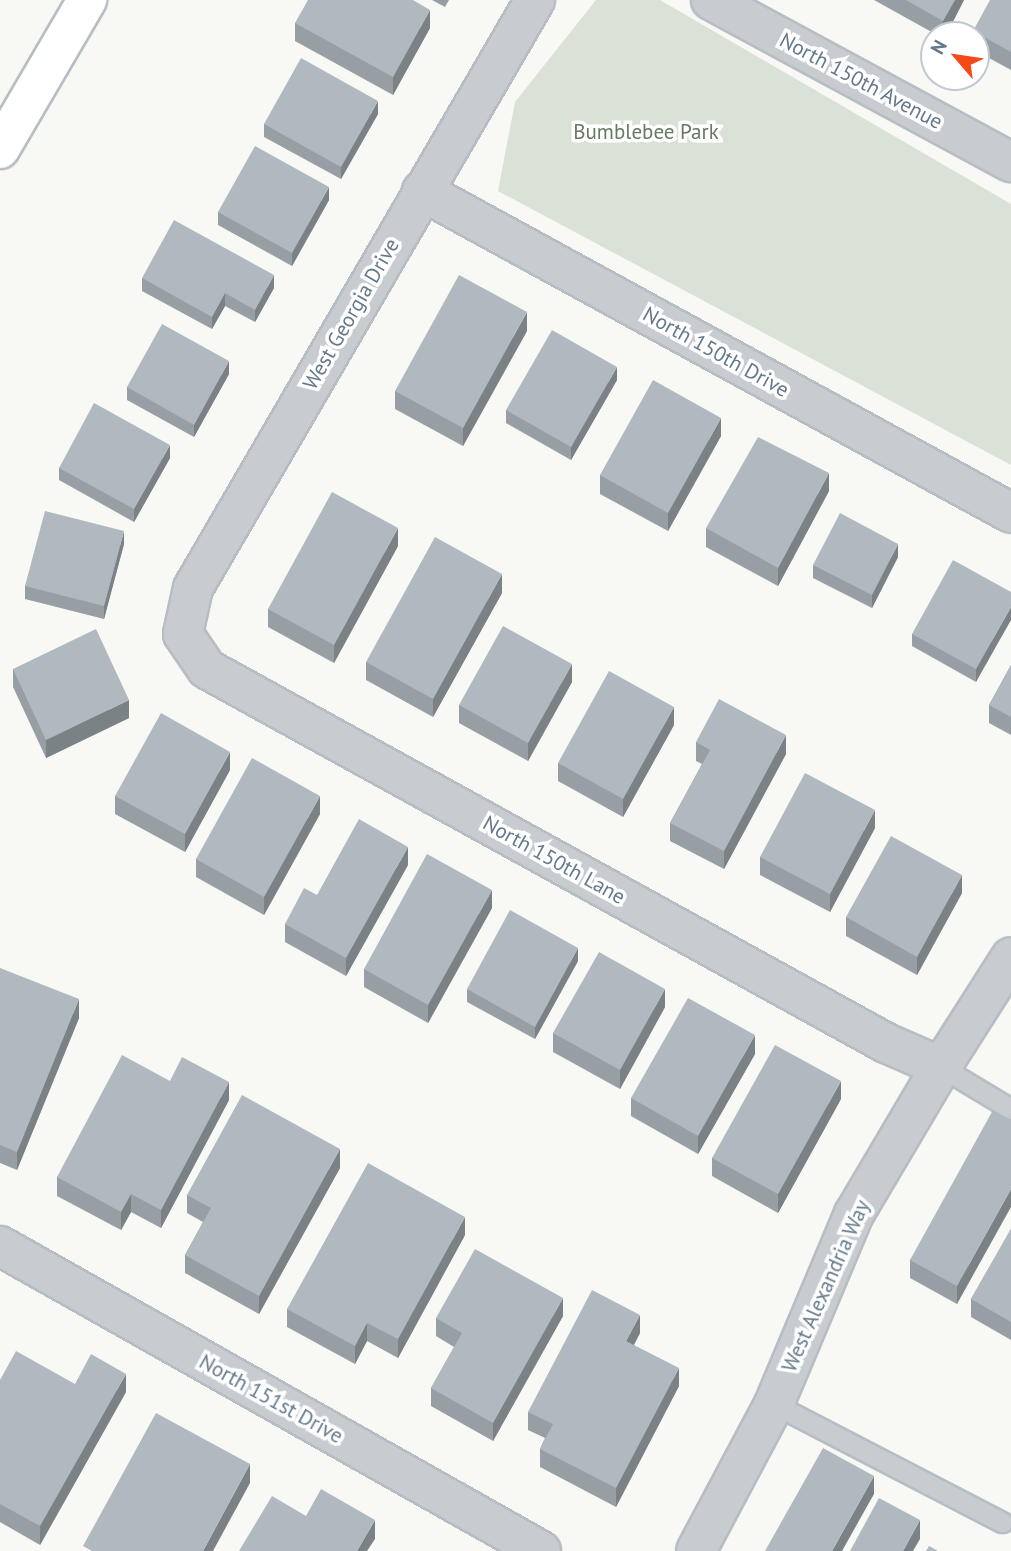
<!DOCTYPE html>
<html>
<head>
<meta charset="utf-8">
<style>
  body { margin:0 }
  #map { position:relative; width:1011px; height:1551px; overflow:hidden; background:#f8f8f5; font-family:"PT Sans",sans-serif }
  div>[style] { position:absolute }
  .green>* { inset:0; background:#dae1d6 }
  .roads { filter:drop-shadow(2px 0 #b7bec3) drop-shadow(-2px 0 #b7bec3) drop-shadow(0 2px #b7bec3) drop-shadow(0 -2px #b7bec3) }
  .lane>* { height:19px; margin:-9.5px; padding:0 9.5px; transform-origin:9.5px; border-radius:9.5px; background:#c8ccd0 }
  .street>* { height:38px; margin:-19px; padding:0 19px; transform-origin:19px; border-radius:19px; background:#c8ccd0 }
  .secondary>* { height:38px; margin:-19px; padding:0 19px; transform-origin:19px; border-radius:19px; background:#fff }
  .wall>* { inset:0; background:#979fa5 }
  .shaded-wall>* { inset:0; background:#7b8286 }
  .building>* { inset:0; background:#b0b9c0 }
  span { translate:-50% -50%; white-space:nowrap; text-align:center; line-height:1.15; -webkit-text-stroke:7px #fff; paint-order:stroke }
  .street-label { font-size:21px; color:#64798a }
  .park-label { font-size:21px; color:#667a60 }
  .north { position:absolute; left:920px; top:21px; width:70px; height:70px; box-sizing:border-box; background:#fff; border:2px solid #c1c9d0; border-radius:50%; rotate:299deg; font-size:19px; font-weight:700; line-height:28px; text-align:center; color:#64798a }
  .north::after { content:''; display:block; margin:auto; width:24px; height:32px; background:#f54918; clip-path:polygon(50% 0,100% 100%,50% 72%,0 100%) }
</style>
</head>
<body>
<div id="map">
  <div class="green">
    <i style="clip-path:polygon(596px 0,660px 0,1011px 204px,1011px 465px,498px 191px,515px 102px)"></i>
  </div>
  <div class="roads">
    <div class="lane">
      <i style="left:941px;top:1067px;width:82px;rotate:31deg"></i>
      <i style="left:774px;top:1404px;width:257px;rotate:27.4deg"></i>
    </div>
    <div class="street">
      <i style="left:535px;top:0;width:680px;rotate:120.18deg"></i>
      <i style="left:193px;top:588px;width:47px;rotate:102.3deg"></i>
      <i style="left:183px;top:634px;width:42px;rotate:55.6deg"></i>
      <i style="left:207px;top:669px;width:775px;rotate:28.85deg"></i>
      <i style="left:886px;top:1043px;width:60px;rotate:23.6deg"></i>
      <i style="left:711px;top:0;width:341px;rotate:28.4deg"></i>
      <i style="left:422px;top:191px;width:671px;rotate:28.66deg"></i>
      <i style="left:0;top:1246px;width:621px;rotate:29.41deg"></i>
      <i style="left:696px;top:1551px;width:166px;rotate:-62deg"></i>
      <i style="left:774px;top:1404px;width:206px;rotate:-67.2deg"></i>
      <i style="left:854px;top:1214px;width:171px;rotate:-59.4deg"></i>
      <i style="left:941px;top:1067px;width:130px;rotate:-57.5deg"></i>
    </div>
    <div class="secondary">
      <i style="left:0;top:149px;width:173px;rotate:-59.7deg"></i>
    </div>
  </div>
  <div class="wall">
    <i style="clip-path:polygon(432px 0,449px 0,445px 7px)"></i>
    <i style="clip-path:polygon(874px 0,964px 0,946px 35px,937px 35px)"></i>
    <i style="clip-path:polygon(1011px 0,1011px 70px,976px 51px,976px 35px,973px 35px,973px 31px)"></i>
    <i style="clip-path:polygon(295px 23px,430px 28px,393px 95px,295px 41px)"></i>
    <i style="clip-path:polygon(378px 114px,341px 179px,264px 137px,264px 124px)"></i>
    <i style="clip-path:polygon(329px 200px,292px 266px,218px 225px,218px 212px)"></i>
    <i style="clip-path:polygon(142px 278px,274px 288px,255px 322px,225px 306px,212px 329px,142px 291px)"></i>
    <i style="clip-path:polygon(527px 331px,463px 446px,395px 409px,395px 391px)"></i>
    <i style="clip-path:polygon(229px 374px,194px 437px,127px 400px,127px 387px)"></i>
    <i style="clip-path:polygon(617px 380px,571px 460px,506px 423px,506px 410px)"></i>
    <i style="clip-path:polygon(721px 436px,668px 531px,600px 494px,600px 475px)"></i>
    <i style="clip-path:polygon(170px 458px,134px 522px,59px 480px,59px 468px)"></i>
    <i style="clip-path:polygon(829px 491px,778px 586px,706px 547px,706px 528px)"></i>
    <i style="clip-path:polygon(124px 544px,104px 619px,25px 599px,25px 586px)"></i>
    <i style="clip-path:polygon(398px 546px,334px 663px,268px 627px,268px 609px)"></i>
    <i style="clip-path:polygon(898px 557px,872px 608px,813px 578px,813px 565px)"></i>
    <i style="clip-path:polygon(1011px 592px,976px 682px,912px 646px,912px 634px)"></i>
    <i style="clip-path:polygon(502px 593px,433px 717px,366px 680px,366px 662px)"></i>
    <i style="clip-path:polygon(1011px 665px,1011px 735px,989px 723px,989px 705px)"></i>
    <i style="clip-path:polygon(13px 669px,129px 718px,46px 758px,13px 687px)"></i>
    <i style="clip-path:polygon(572px 682px,528px 761px,459px 723px,459px 705px)"></i>
    <i style="clip-path:polygon(674px 725px,623px 817px,558px 781px,558px 763px)"></i>
    <i style="clip-path:polygon(696px 742px,786px 754px,724px 869px,670px 841px,670px 823px,702px 764px,696px 761px)"></i>
    <i style="clip-path:polygon(230px 770px,185px 852px,115px 814px,115px 796px)"></i>
    <i style="clip-path:polygon(320px 814px,264px 915px,196px 877px,196px 859px)"></i>
    <i style="clip-path:polygon(875px 828px,830px 912px,760px 875px,760px 857px)"></i>
    <i style="clip-path:polygon(408px 865px,346px 976px,285px 942px,285px 924px,317px 895px)"></i>
    <i style="clip-path:polygon(962px 893px,917px 975px,846px 936px,846px 917px)"></i>
    <i style="clip-path:polygon(492px 908px,428px 1023px,364px 987px,364px 969px)"></i>
    <i style="clip-path:polygon(578px 961px,535px 1039px,467px 1002px,467px 989px)"></i>
    <i style="clip-path:polygon(0 968px,79px 1018px,17px 1170px,0 1163px)"></i>
    <i style="clip-path:polygon(665px 1007px,620px 1089px,553px 1052px,553px 1033px)"></i>
    <i style="clip-path:polygon(755px 1054px,698px 1154px,631px 1116px,631px 1098px)"></i>
    <i style="clip-path:polygon(170px 1081px,229px 1100px,161px 1228px,131px 1212px,121px 1230px,57px 1196px,57px 1177px)"></i>
    <i style="clip-path:polygon(841px 1099px,778px 1213px,712px 1176px,712px 1158px)"></i>
    <i style="clip-path:polygon(1011px 1120px,957px 1304px,910px 1278px,910px 1260px)"></i>
    <i style="clip-path:polygon(340px 1168px,259px 1314px,185px 1273px,185px 1255px,203px 1222px,187px 1213px,187px 1195px)"></i>
    <i style="clip-path:polygon(1011px 1229px,1011px 1340px,971px 1317px,971px 1299px)"></i>
    <i style="clip-path:polygon(465px 1235px,398px 1358px,367px 1341px,355px 1364px,287px 1327px,287px 1309px)"></i>
    <i style="clip-path:polygon(563px 1316px,493px 1441px,431px 1406px,431px 1388px,454px 1347px,436px 1336px,436px 1318px)"></i>
    <i style="clip-path:polygon(640px 1333px,634px 1345px,679px 1386px,616px 1507px,540px 1467px,540px 1449px,545px 1438px,528px 1430px,528px 1412px)"></i>
    <i style="clip-path:polygon(0 1380px,75px 1384px,126px 1392px,40px 1545px,0 1522px)"></i>
  </div>
  <div class="shaded-wall">
    <i style="clip-path:polygon(955px 0,964px 0,946px 35px,943px 35px,943px 21px)"></i>
    <i style="clip-path:polygon(430px 10px,430px 28px,393px 95px,393px 77px)"></i>
    <i style="clip-path:polygon(378px 101px,378px 114px,341px 179px,341px 167px)"></i>
    <i style="clip-path:polygon(329px 187px,329px 200px,292px 266px,292px 253px)"></i>
    <i style="clip-path:polygon(274px 275px,274px 288px,255px 322px,255px 310px)"></i>
    <i style="clip-path:polygon(225px 293px,225px 306px,212px 329px,212px 317px)"></i>
    <i style="clip-path:polygon(527px 312px,527px 331px,463px 446px,463px 428px)"></i>
    <i style="clip-path:polygon(229px 361px,229px 374px,194px 437px,194px 425px)"></i>
    <i style="clip-path:polygon(617px 367px,617px 380px,571px 460px,571px 447px)"></i>
    <i style="clip-path:polygon(721px 418px,721px 436px,668px 531px,668px 513px)"></i>
    <i style="clip-path:polygon(170px 445px,170px 458px,134px 522px,134px 509px)"></i>
    <i style="clip-path:polygon(829px 473px,829px 491px,778px 586px,778px 568px)"></i>
    <i style="clip-path:polygon(398px 528px,398px 546px,334px 663px,334px 645px)"></i>
    <i style="clip-path:polygon(124px 531px,124px 544px,104px 619px,104px 606px)"></i>
    <i style="clip-path:polygon(898px 544px,898px 557px,872px 608px,872px 595px)"></i>
    <i style="clip-path:polygon(502px 574px,502px 593px,433px 717px,433px 699px)"></i>
    <i style="clip-path:polygon(1011px 607px,1011px 620px,976px 682px,976px 669px)"></i>
    <i style="clip-path:polygon(572px 664px,572px 682px,528px 761px,528px 743px)"></i>
    <i style="clip-path:polygon(129px 700px,129px 718px,46px 758px,46px 740px)"></i>
    <i style="clip-path:polygon(674px 707px,674px 725px,623px 817px,623px 799px)"></i>
    <i style="clip-path:polygon(786px 735px,786px 754px,724px 869px,724px 851px)"></i>
    <i style="clip-path:polygon(230px 752px,230px 770px,185px 852px,185px 834px)"></i>
    <i style="clip-path:polygon(320px 796px,320px 814px,264px 915px,264px 897px)"></i>
    <i style="clip-path:polygon(875px 810px,875px 828px,830px 912px,830px 894px)"></i>
    <i style="clip-path:polygon(408px 847px,408px 865px,346px 976px,346px 958px)"></i>
    <i style="clip-path:polygon(962px 875px,962px 893px,917px 975px,917px 957px)"></i>
    <i style="clip-path:polygon(492px 890px,492px 908px,428px 1023px,428px 1005px)"></i>
    <i style="clip-path:polygon(578px 948px,578px 961px,535px 1039px,535px 1027px)"></i>
    <i style="clip-path:polygon(665px 989px,665px 1007px,620px 1089px,620px 1070px)"></i>
    <i style="clip-path:polygon(79px 999px,79px 1018px,17px 1170px,17px 1152px)"></i>
    <i style="clip-path:polygon(755px 1035px,755px 1054px,698px 1154px,698px 1136px)"></i>
    <i style="clip-path:polygon(841px 1081px,841px 1099px,778px 1213px,778px 1194px)"></i>
    <i style="clip-path:polygon(229px 1082px,229px 1100px,161px 1228px,161px 1210px)"></i>
    <i style="clip-path:polygon(340px 1149px,340px 1168px,259px 1314px,259px 1296px)"></i>
    <i style="clip-path:polygon(1011px 1189px,1011px 1207px,957px 1304px,957px 1286px)"></i>
    <i style="clip-path:polygon(131px 1194px,131px 1212px,121px 1230px,121px 1212px)"></i>
    <i style="clip-path:polygon(465px 1217px,465px 1235px,398px 1358px,398px 1339px)"></i>
    <i style="clip-path:polygon(563px 1298px,563px 1316px,493px 1441px,493px 1423px)"></i>
    <i style="clip-path:polygon(640px 1315px,640px 1333px,626px 1359px,626px 1341px)"></i>
    <i style="clip-path:polygon(367px 1323px,367px 1341px,355px 1364px,355px 1346px)"></i>
    <i style="clip-path:polygon(679px 1368px,679px 1386px,616px 1507px,616px 1488px)"></i>
    <i style="clip-path:polygon(126px 1374px,126px 1392px,40px 1545px,40px 1526px)"></i>
    <i style="clip-path:polygon(250px 1464px,250px 1483px,213px 1551px,203px 1551px)"></i>
    <i style="clip-path:polygon(874px 1476px,874px 1494px,842px 1551px,832px 1551px)"></i>
    <i style="clip-path:polygon(375px 1520px,375px 1539px,367px 1551px,357px 1551px)"></i>
    <i style="clip-path:polygon(920px 1520px,920px 1539px,913px 1551px,903px 1551px)"></i>
  </div>
  <div class="building">
    <i style="clip-path:polygon(308px 0,413px 0,430px 10px,393px 77px,295px 23px)"></i>
    <i style="clip-path:polygon(906px 0,955px 0,943px 21px)"></i>
    <i style="clip-path:polygon(990px 0,1011px 0,1011px 52px,973px 31px)"></i>
    <i style="clip-path:polygon(301px 58px,378px 101px,341px 167px,264px 124px)"></i>
    <i style="clip-path:polygon(255px 146px,329px 187px,292px 253px,218px 212px)"></i>
    <i style="clip-path:polygon(174px 220px,274px 275px,255px 310px,225px 293px,212px 317px,142px 278px)"></i>
    <i style="clip-path:polygon(459px 275px,527px 312px,463px 428px,395px 391px)"></i>
    <i style="clip-path:polygon(162px 324px,229px 361px,194px 425px,127px 387px)"></i>
    <i style="clip-path:polygon(552px 330px,617px 367px,571px 447px,506px 410px)"></i>
    <i style="clip-path:polygon(653px 380px,721px 418px,668px 513px,600px 475px)"></i>
    <i style="clip-path:polygon(94px 403px,170px 445px,134px 509px,59px 468px)"></i>
    <i style="clip-path:polygon(758px 437px,829px 473px,778px 568px,706px 528px)"></i>
    <i style="clip-path:polygon(332px 492px,398px 528px,334px 645px,268px 609px)"></i>
    <i style="clip-path:polygon(45px 511px,124px 531px,104px 606px,25px 586px)"></i>
    <i style="clip-path:polygon(840px 513px,898px 544px,872px 595px,813px 565px)"></i>
    <i style="clip-path:polygon(435px 537px,502px 574px,433px 699px,366px 662px)"></i>
    <i style="clip-path:polygon(953px 560px,1011px 592px,1011px 607px,976px 669px,912px 634px)"></i>
    <i style="clip-path:polygon(503px 626px,572px 664px,528px 743px,459px 705px)"></i>
    <i style="clip-path:polygon(96px 629px,129px 700px,46px 740px,13px 669px)"></i>
    <i style="clip-path:polygon(1011px 665px,1011px 717px,989px 705px)"></i>
    <i style="clip-path:polygon(609px 671px,674px 707px,623px 799px,558px 763px)"></i>
    <i style="clip-path:polygon(719px 699px,786px 735px,724px 851px,670px 823px,710px 750px,696px 742px)"></i>
    <i style="clip-path:polygon(161px 713px,230px 752px,185px 834px,115px 796px)"></i>
    <i style="clip-path:polygon(252px 758px,320px 796px,264px 897px,196px 859px)"></i>
    <i style="clip-path:polygon(805px 773px,875px 810px,830px 894px,760px 857px)"></i>
    <i style="clip-path:polygon(359px 819px,408px 847px,346px 958px,285px 924px,304px 888px,317px 895px)"></i>
    <i style="clip-path:polygon(891px 836px,962px 875px,917px 957px,846px 917px)"></i>
    <i style="clip-path:polygon(427px 854px,492px 890px,428px 1005px,364px 969px)"></i>
    <i style="clip-path:polygon(510px 910px,578px 948px,535px 1027px,467px 989px)"></i>
    <i style="clip-path:polygon(599px 952px,665px 989px,620px 1070px,553px 1033px)"></i>
    <i style="clip-path:polygon(0 968px,79px 999px,17px 1152px,0 1145px)"></i>
    <i style="clip-path:polygon(688px 998px,755px 1035px,698px 1136px,631px 1098px)"></i>
    <i style="clip-path:polygon(775px 1045px,841px 1081px,778px 1194px,712px 1158px)"></i>
    <i style="clip-path:polygon(122px 1055px,170px 1081px,182px 1057px,229px 1082px,161px 1210px,131px 1194px,121px 1212px,57px 1177px)"></i>
    <i style="clip-path:polygon(242px 1095px,340px 1149px,259px 1296px,185px 1255px,211px 1208px,187px 1195px)"></i>
    <i style="clip-path:polygon(993px 1110px,1011px 1120px,1011px 1189px,957px 1286px,910px 1260px)"></i>
    <i style="clip-path:polygon(368px 1163px,465px 1217px,398px 1339px,367px 1323px,355px 1346px,287px 1309px)"></i>
    <i style="clip-path:polygon(1011px 1229px,1011px 1322px,971px 1299px)"></i>
    <i style="clip-path:polygon(475px 1249px,563px 1298px,493px 1423px,431px 1388px,462px 1333px,436px 1318px)"></i>
    <i style="clip-path:polygon(592px 1290px,640px 1315px,626px 1341px,679px 1368px,616px 1488px,540px 1449px,553px 1424px,528px 1412px)"></i>
    <i style="clip-path:polygon(16px 1351px,75px 1384px,91px 1354px,126px 1374px,40px 1526px,0 1504px,0 1380px)"></i>
    <i style="clip-path:polygon(156px 1413px,250px 1464px,203px 1551px,92px 1551px,83px 1546px)"></i>
    <i style="clip-path:polygon(823px 1448px,874px 1476px,832px 1551px,765px 1551px)"></i>
    <i style="clip-path:polygon(321px 1489px,375px 1520px,357px 1551px,239px 1551px,272px 1496px,306px 1516px)"></i>
    <i style="clip-path:polygon(879px 1498px,920px 1520px,903px 1551px,850px 1551px)"></i>
    <i style="clip-path:polygon(929px 1546px,938px 1551px,926px 1551px)"></i>
  </div>
  <div class="street-label">
    <span style="left:861px;top:81px;rotate:28deg">North 150th Avenue</span>
    <span style="left:351px;top:314px;rotate:-60deg">West Georgia Drive</span>
    <span style="left:716px;top:352px;rotate:29deg">North 150th Drive</span>
    <span style="left:554px;top:860px;rotate:29deg">North 150th Lane</span>
    <span style="left:826px;top:1286px;rotate:-66deg">West Alexandria Way</span>
    <span style="left:271px;top:1399px;rotate:29deg">North 151st Drive</span>
  </div>
  <div class="park-label">
    <span style="left:646px;top:132px">Bumblebee Park</span>
  </div>
  <div class="north">N</div>
</div>
</body>
</html>
